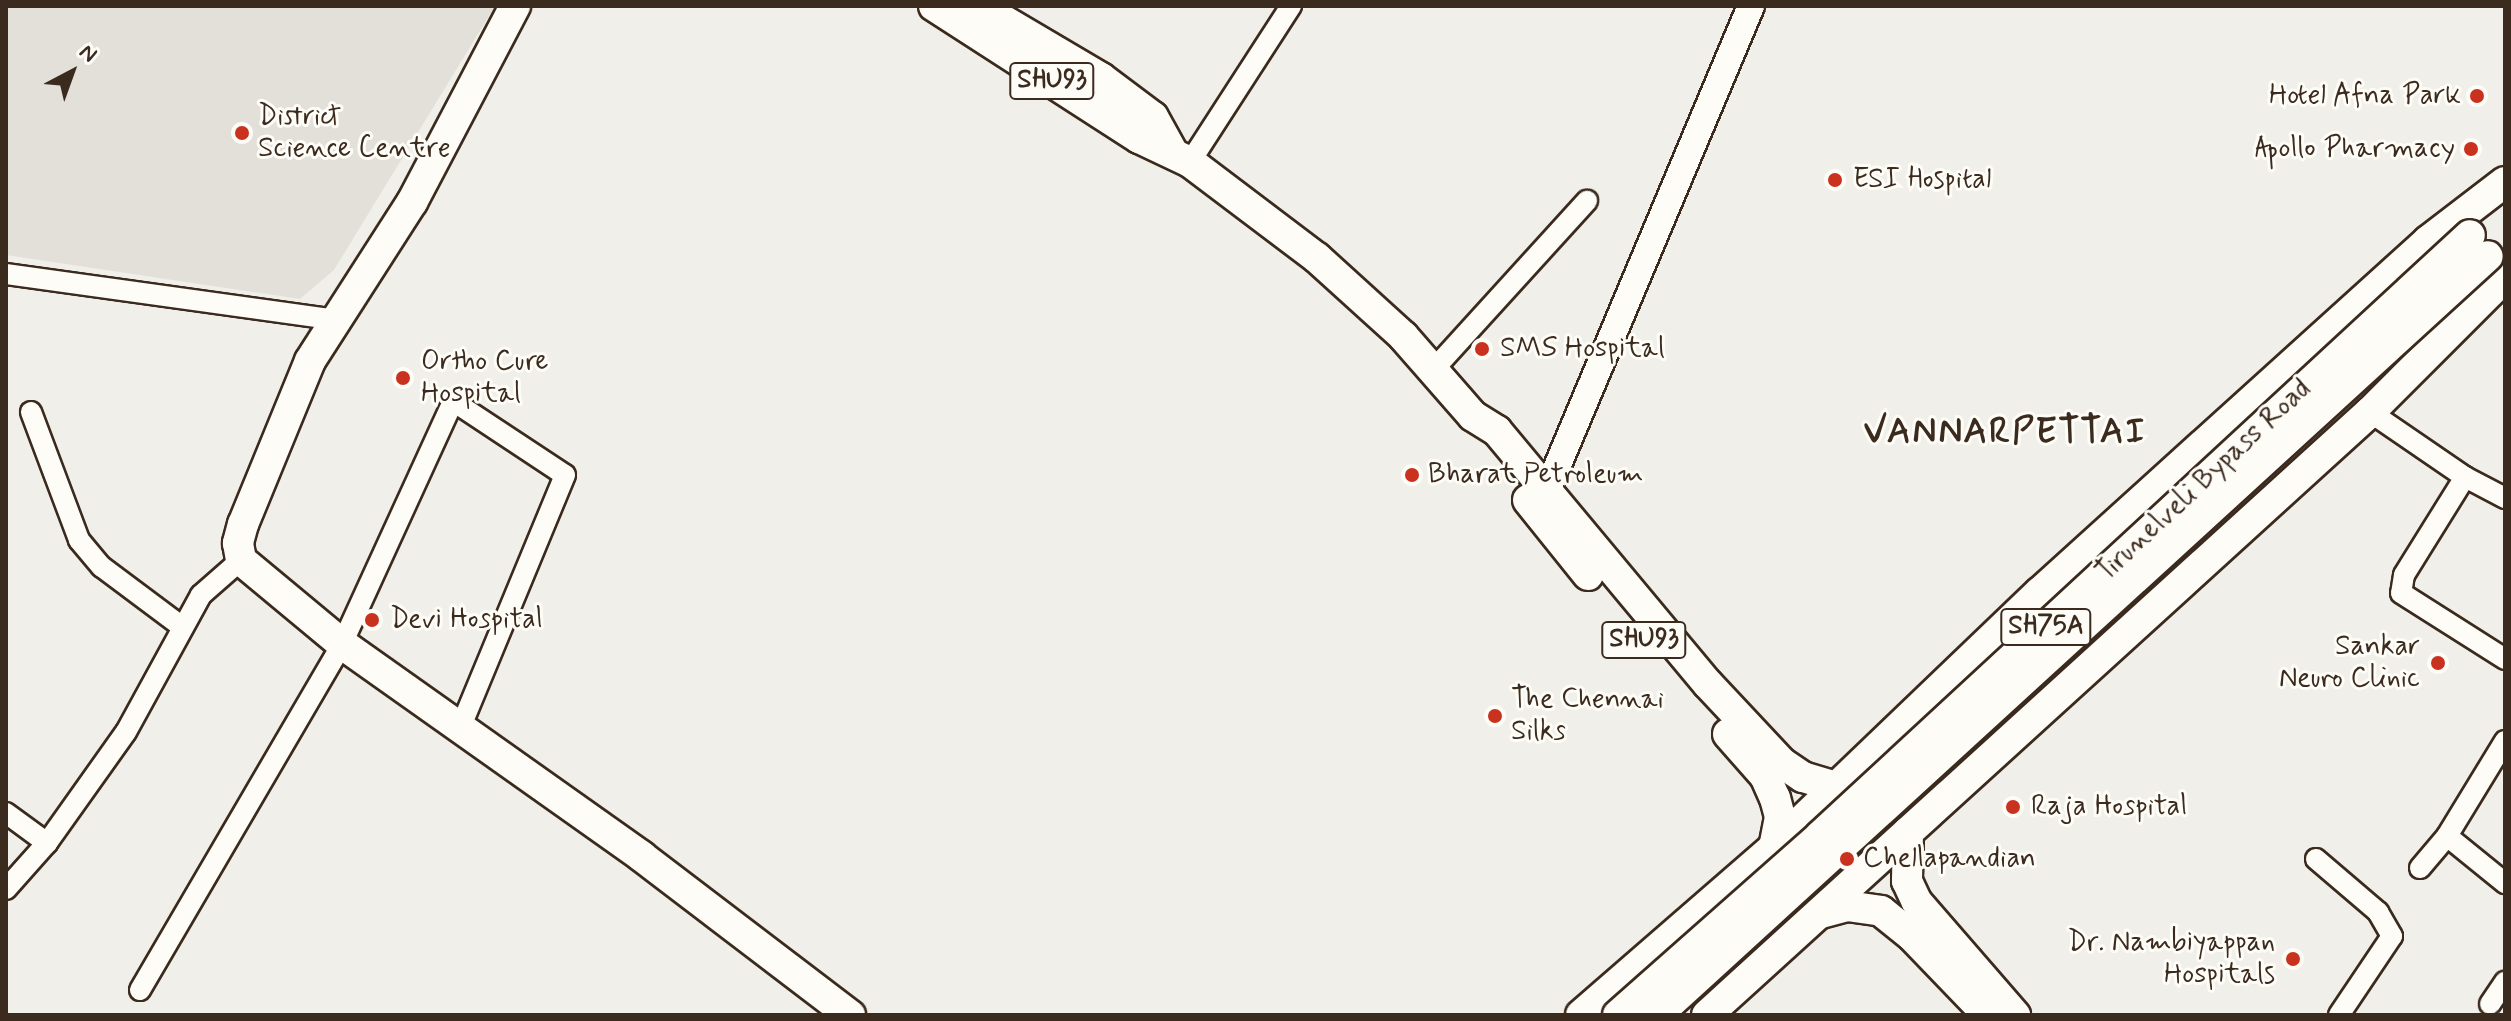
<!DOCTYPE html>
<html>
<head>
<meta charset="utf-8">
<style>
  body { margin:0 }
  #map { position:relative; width:2511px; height:1021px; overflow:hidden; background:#f1efea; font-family:Mynerve,sans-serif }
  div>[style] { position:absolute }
  .built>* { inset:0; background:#e3e0da }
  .roads { filter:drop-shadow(2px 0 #3b2a1e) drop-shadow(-2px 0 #3b2a1e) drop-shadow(0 2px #3b2a1e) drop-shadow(0 -2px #3b2a1e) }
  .street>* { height:20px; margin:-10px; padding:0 10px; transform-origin:10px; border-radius:10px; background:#fdfcf7 }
  .secondary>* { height:26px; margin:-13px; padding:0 13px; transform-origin:13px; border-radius:13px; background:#fdfcf7 }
  .primary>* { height:30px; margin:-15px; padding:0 15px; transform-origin:15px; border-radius:15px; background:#fdfcf7 }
  .bridges { filter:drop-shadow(2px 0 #3b2a1e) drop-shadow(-2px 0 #3b2a1e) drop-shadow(0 2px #3b2a1e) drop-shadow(0 -2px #3b2a1e) }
  .primary-bridge>* { height:30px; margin:-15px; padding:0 15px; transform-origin:15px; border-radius:15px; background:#fdfcf7 }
  .dots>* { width:22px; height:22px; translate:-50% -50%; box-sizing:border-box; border:4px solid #fdfcf7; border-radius:50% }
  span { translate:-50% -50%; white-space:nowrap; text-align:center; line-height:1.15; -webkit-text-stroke:6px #fdfcf7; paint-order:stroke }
  .shield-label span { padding:2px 6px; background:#fdfcf7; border:2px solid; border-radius:6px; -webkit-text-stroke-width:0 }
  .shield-label { font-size:26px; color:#3b2a1e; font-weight:700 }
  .poi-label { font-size:28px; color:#3b2a1e }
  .right { translate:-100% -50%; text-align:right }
  .left { translate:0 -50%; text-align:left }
  .street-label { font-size:28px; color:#3b2a1e }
  .district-label { font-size:36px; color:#3b2a1e; font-weight:700; letter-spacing:2px }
  .frame { position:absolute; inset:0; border:8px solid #3b2a1e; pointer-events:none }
  .north { position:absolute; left:32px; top:32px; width:80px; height:80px; -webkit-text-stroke:6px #fdfcf7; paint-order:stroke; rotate:41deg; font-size:22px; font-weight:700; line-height:32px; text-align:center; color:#3b2a1e }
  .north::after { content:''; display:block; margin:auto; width:28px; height:36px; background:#3b2a1e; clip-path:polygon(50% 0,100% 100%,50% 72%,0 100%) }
</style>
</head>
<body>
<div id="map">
  <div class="built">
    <i style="clip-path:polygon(6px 6px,495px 6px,334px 270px,300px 299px,6px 255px)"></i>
  </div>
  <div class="roads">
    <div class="street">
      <i style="left:1190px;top:162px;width:186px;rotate:-57.1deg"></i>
      <i style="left:6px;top:274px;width:329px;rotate:7.9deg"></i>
      <i style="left:1433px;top:370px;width:229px;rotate:-47.7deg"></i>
      <i style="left:31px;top:412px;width:137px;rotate:69.4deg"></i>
      <i style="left:79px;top:540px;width:35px;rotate:50deg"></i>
      <i style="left:102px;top:567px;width:99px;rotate:36.8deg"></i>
      <i style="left:2370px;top:412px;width:115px;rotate:34.4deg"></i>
      <i style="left:2465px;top:477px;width:45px;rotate:27.7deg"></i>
      <i style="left:2465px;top:477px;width:115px;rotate:121.9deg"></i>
      <i style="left:2404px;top:575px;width:18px;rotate:99deg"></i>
      <i style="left:2401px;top:593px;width:123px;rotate:32.4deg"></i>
      <i style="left:2505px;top:741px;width:111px;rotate:121.4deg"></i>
      <i style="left:2447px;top:836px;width:75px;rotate:39deg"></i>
      <i style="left:6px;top:813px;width:51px;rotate:36.2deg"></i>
      <i style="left:2316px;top:859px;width:82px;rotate:40.5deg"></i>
      <i style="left:2378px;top:912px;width:28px;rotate:60deg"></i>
      <i style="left:2392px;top:936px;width:95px;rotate:123.9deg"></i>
      <i style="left:2420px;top:868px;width:42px;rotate:-49.8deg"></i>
      <i style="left:6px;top:889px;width:62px;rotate:-48.3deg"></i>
      <i style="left:47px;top:843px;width:136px;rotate:-54.6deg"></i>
      <i style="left:126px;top:732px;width:156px;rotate:-61.3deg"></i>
      <i style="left:201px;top:595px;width:53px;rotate:-41.2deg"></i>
      <i style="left:140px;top:990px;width:401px;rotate:-59.7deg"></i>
      <i style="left:342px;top:644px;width:267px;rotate:-65.4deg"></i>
      <i style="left:453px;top:401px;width:134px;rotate:33.5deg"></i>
      <i style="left:565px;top:475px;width:274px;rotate:112.5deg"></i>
      <i style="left:2490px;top:1004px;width:27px;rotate:-56deg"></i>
    </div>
    <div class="secondary">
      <i style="left:1546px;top:493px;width:528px;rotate:-67.17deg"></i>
    </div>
    <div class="primary">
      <i style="left:515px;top:6px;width:221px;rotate:117.7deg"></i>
      <i style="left:412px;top:202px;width:189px;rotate:122.7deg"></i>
      <i style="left:310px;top:361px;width:176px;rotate:112.3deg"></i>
      <i style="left:243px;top:524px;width:20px;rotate:105deg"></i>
      <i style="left:238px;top:543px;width:17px;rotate:80deg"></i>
      <i style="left:241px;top:560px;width:131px;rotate:39.7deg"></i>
      <i style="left:342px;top:644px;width:367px;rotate:35.3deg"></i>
      <i style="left:641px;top:856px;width:263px;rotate:37.3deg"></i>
      <i style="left:934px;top:6px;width:244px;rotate:32.8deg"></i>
      <i style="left:1139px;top:138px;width:56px;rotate:25.2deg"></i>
      <i style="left:1190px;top:162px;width:159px;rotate:37.1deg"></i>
      <i style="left:1317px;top:258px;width:116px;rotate:42.2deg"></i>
      <i style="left:1403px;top:336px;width:106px;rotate:48.8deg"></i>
      <i style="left:1473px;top:416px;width:28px;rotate:32deg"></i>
      <i style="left:1497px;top:431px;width:329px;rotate:50.2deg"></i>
      <i style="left:1708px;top:684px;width:108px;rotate:46.9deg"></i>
      <i style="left:1782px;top:763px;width:25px;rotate:34deg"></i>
      <i style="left:1803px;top:777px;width:34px;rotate:17deg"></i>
      <i style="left:979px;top:6px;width:142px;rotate:30.5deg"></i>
      <i style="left:1101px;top:78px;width:65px;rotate:36.9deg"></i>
      <i style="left:1153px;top:117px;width:38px;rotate:61deg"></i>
      <i style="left:1528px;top:500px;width:96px;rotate:51.3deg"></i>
      <i style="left:1728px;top:734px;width:56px;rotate:48.6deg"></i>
      <i style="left:1765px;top:776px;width:24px;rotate:66deg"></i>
      <i style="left:1775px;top:798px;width:20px;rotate:75deg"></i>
      <i style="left:1780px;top:817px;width:31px;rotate:101deg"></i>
      <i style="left:1908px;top:832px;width:49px;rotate:91.2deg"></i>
      <i style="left:1907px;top:881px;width:23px;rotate:65deg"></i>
      <i style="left:1917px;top:902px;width:150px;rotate:49.1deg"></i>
      <i style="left:1821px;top:913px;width:27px;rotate:-15deg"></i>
      <i style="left:1847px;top:906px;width:34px;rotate:8deg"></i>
      <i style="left:1881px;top:911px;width:40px;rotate:39deg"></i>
      <i style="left:1912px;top:936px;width:110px;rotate:46.1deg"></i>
      <i style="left:1581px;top:1015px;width:256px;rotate:-41deg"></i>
      <i style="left:1774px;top:847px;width:367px;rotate:-43.8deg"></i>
      <i style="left:2039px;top:593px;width:525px;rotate:-42.14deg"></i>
      <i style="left:2428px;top:241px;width:97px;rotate:-37.5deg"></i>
      <i style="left:1707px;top:1015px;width:896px;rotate:-42.29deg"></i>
      <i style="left:2370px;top:412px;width:191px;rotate:-45deg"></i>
    </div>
  </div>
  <div class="bridges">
    <div class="primary-bridge">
      <i style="left:1618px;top:1015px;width:270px;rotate:-41.5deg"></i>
      <i style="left:1820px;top:836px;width:885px;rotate:-42.76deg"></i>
      <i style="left:1657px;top:1015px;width:1125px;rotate:-42.41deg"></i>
    </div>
  </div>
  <div class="dots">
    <i style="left:2477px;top:96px;background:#c8321e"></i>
    <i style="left:242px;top:133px;background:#c8321e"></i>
    <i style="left:2471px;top:149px;background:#c8321e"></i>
    <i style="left:1835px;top:180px;background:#c8321e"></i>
    <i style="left:1482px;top:349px;background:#c8321e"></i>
    <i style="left:403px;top:378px;background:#c8321e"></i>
    <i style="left:1412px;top:475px;background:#c8321e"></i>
    <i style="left:372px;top:620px;background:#c8321e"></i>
    <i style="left:2438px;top:663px;background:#c8321e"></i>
    <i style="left:1495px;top:716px;background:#c8321e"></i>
    <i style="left:2013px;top:807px;background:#c8321e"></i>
    <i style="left:1847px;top:859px;background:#c8321e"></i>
    <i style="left:2293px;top:959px;background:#c8321e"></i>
  </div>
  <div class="shield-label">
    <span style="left:1052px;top:81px">SHU93</span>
    <span style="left:2046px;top:627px">SH75A</span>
    <span style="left:1644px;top:640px">SHU93</span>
  </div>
  <div class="poi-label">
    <span class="right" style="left:2461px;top:96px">Hotel Afna Park</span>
    <span class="left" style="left:258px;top:133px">District<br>Science Centre</span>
    <span class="right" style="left:2455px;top:149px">Apollo Pharmacy</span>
    <span class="left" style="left:1853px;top:180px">ESI Hospital</span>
    <span class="left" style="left:1500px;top:349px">SMS Hospital</span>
    <span class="left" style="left:421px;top:378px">Ortho Cure<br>Hospital</span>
    <span class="left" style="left:1428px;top:475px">Bharat Petroleum</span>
    <span class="left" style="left:390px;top:620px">Devi Hospital</span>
    <span class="right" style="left:2420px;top:663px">Sankar<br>Neuro Clinic</span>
    <span class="left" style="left:1511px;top:716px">The Chennai<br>Silks</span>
    <span class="left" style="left:2031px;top:807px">Raja Hospital</span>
    <span class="left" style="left:1863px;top:859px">Chellapandian</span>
    <span class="right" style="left:2275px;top:959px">Dr. Nambiyappan<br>Hospitals</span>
  </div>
  <div class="street-label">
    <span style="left:2204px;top:481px;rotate:-43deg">Tirunelveli Bypass Road</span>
  </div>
  <div class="district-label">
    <span style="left:2005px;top:433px">VANNARPETTAI</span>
  </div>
  <div class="frame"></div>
  <div class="north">N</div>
</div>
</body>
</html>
